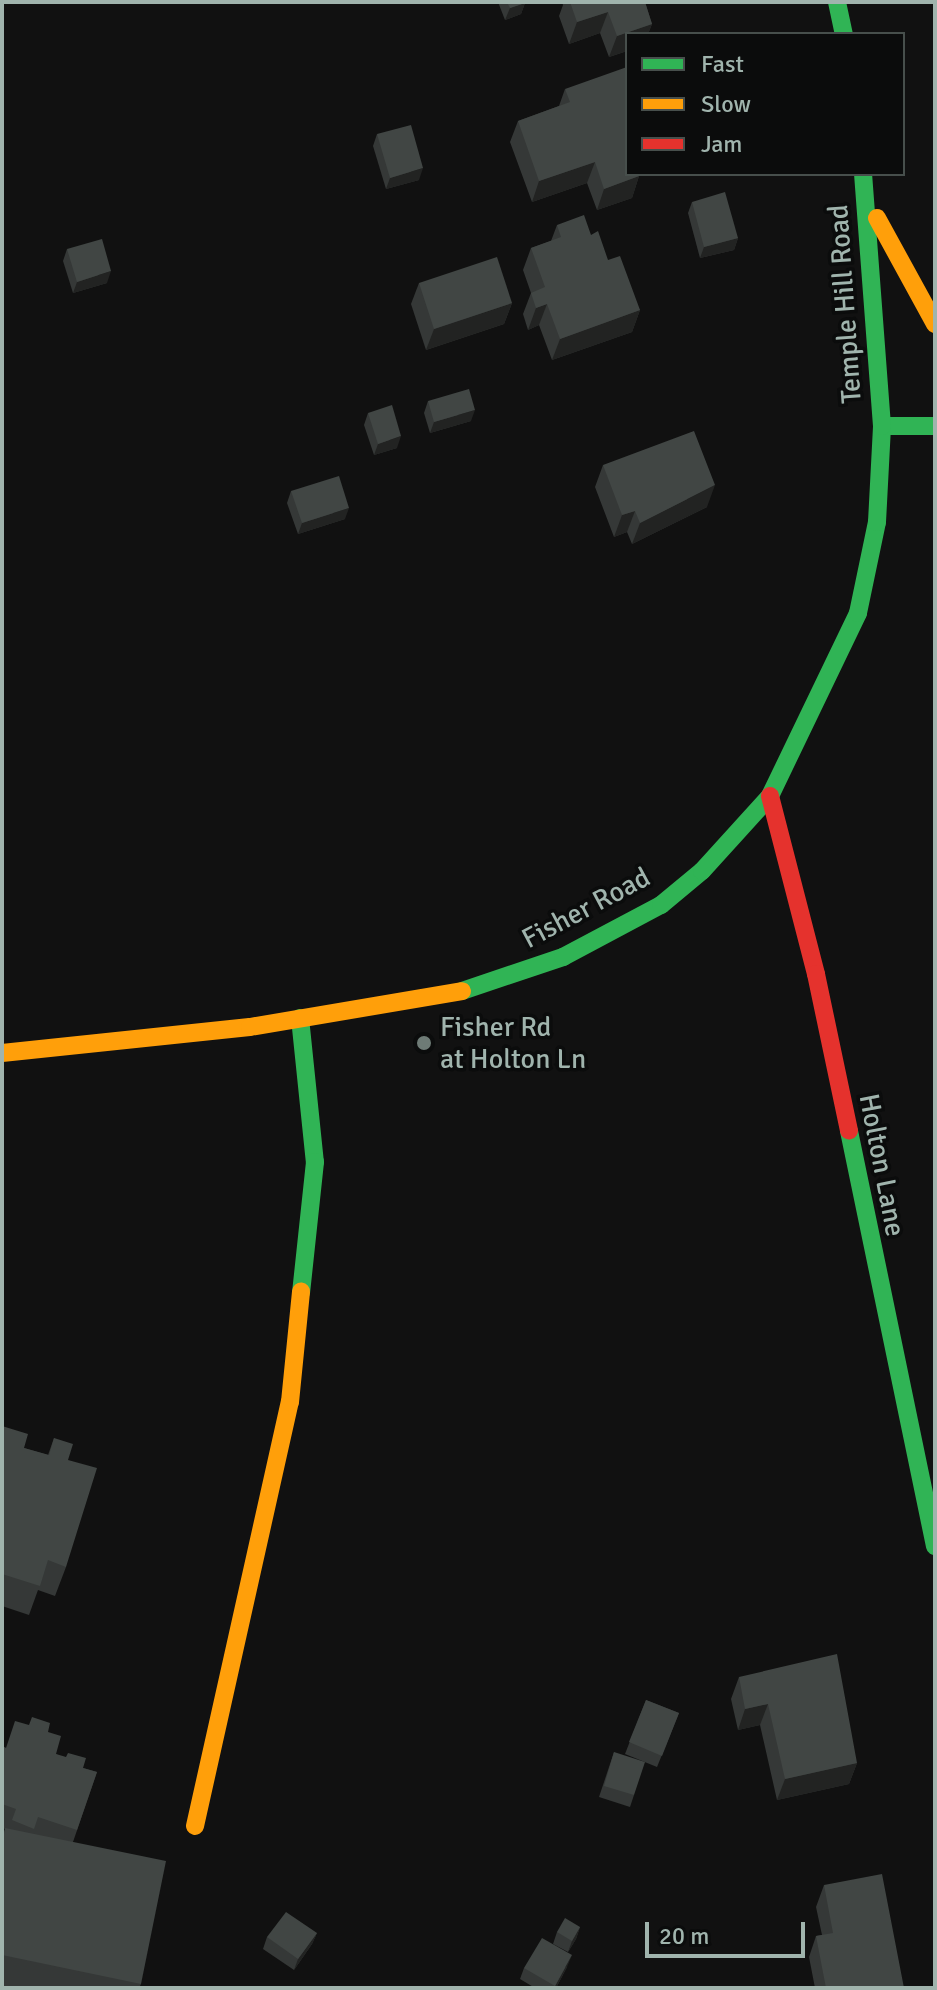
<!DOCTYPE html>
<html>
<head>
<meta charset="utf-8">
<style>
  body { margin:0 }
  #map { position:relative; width:937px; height:1990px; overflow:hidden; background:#111; font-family:Signika,sans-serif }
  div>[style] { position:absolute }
  .fast>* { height:18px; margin:-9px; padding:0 9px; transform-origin:9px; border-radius:9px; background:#30b455 }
  .slow>* { height:18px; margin:-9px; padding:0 9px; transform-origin:9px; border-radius:9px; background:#ff9f0a }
  .jam>* { height:18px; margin:-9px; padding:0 9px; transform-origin:9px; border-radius:9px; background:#e5322d }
  .wall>* { inset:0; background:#353837 }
  .shaded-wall>* { inset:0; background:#222322 }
  .building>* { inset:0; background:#414644 }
  .dots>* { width:22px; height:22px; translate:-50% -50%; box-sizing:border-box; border:4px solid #0b0c0c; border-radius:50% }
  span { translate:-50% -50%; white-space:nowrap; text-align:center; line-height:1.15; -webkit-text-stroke:7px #0b0c0c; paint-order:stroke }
  .street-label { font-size:28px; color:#a0b4ad }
  .poi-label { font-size:28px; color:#a0b4ad }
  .left { translate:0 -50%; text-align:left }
  .frame { position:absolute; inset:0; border:4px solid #a0b4ad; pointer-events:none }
  .legend { position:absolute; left:625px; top:32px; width:280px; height:144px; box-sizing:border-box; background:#0b0c0c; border:2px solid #474f4c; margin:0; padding:10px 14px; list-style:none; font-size:24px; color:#a0b4ad }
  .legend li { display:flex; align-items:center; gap:16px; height:40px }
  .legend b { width:40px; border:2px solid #474f4c }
  .scale { position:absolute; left:645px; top:1922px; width:160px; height:36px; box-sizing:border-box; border:4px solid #a0b4ad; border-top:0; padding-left:10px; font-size:24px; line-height:28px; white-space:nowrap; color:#a0b4ad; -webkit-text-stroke:6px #0b0c0c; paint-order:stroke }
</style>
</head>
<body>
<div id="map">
  <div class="fast">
    <i style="left:837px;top:2px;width:33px;rotate:78deg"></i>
    <i style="left:882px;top:426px;width:53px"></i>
    <i style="left:462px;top:991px;width:107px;rotate:-18.6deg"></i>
    <i style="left:563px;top:957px;width:111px;rotate:-28deg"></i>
    <i style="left:661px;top:905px;width:53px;rotate:-39.7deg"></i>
    <i style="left:702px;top:871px;width:101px;rotate:-47.8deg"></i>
    <i style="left:770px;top:796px;width:203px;rotate:-64.3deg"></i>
    <i style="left:858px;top:613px;width:93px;rotate:-78.2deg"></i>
    <i style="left:877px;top:522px;width:96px;rotate:-87deg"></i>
    <i style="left:882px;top:426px;width:253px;rotate:-94.3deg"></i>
    <i style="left:300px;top:1018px;width:145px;rotate:84.1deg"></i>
    <i style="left:315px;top:1162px;width:131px;rotate:96.1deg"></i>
    <i style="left:849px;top:1131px;width:424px;rotate:78.3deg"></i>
  </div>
  <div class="slow">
    <i style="left:877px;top:218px;width:121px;rotate:61.3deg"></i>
    <i style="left:2px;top:1053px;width:249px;rotate:-6deg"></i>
    <i style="left:250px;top:1027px;width:215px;rotate:-9.6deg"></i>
    <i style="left:195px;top:1826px;width:435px;rotate:-77.4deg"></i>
    <i style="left:290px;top:1402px;width:111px;rotate:-84.3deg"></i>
  </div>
  <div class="jam">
    <i style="left:770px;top:796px;width:184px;rotate:75.5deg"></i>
    <i style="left:816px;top:974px;width:160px;rotate:78.1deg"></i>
  </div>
  <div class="wall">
    <i style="clip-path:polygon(498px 2px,525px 2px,525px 3px,521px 14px,505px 20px)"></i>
    <i style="clip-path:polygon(562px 2px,645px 2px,652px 24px,648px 34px,627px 34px,627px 51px,609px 57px,600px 33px,569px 44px,559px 16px,563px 5px)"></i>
    <i style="clip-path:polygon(565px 89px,627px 174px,639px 176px,632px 198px,597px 210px,587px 183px,532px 202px,510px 142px,518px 121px,559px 106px)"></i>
    <i style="clip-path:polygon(377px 134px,419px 180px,386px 189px,373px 146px)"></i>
    <i style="clip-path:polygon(692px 202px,738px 238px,734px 250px,700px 258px,688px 213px)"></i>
    <i style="clip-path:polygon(557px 225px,591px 235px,640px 310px,632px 332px,552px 360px,539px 325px,528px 330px,523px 314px,531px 293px,523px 270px,531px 248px,551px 241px)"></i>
    <i style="clip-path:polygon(67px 249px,107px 283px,73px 293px,63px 261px)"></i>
    <i style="clip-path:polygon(419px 283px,512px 303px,504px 324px,426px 350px,411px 304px)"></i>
    <i style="clip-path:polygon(428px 401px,471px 421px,430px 433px,424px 413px)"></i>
    <i style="clip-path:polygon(368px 413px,397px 448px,374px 455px,364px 425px)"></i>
    <i style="clip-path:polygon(603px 465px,707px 507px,632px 544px,627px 532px,614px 537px,595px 487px)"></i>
    <i style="clip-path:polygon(291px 491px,345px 519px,298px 534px,287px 503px)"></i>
    <i style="clip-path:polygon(2px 1426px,24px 1448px,48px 1455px,54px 1438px,68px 1460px,66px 1567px,55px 1596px,38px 1590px,29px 1615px,2px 1606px)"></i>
    <i style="clip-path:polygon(739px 1677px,857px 1763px,849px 1784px,777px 1800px,760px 1725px,738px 1730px,731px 1699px)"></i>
    <i style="clip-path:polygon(646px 1700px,679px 1713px,657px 1767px,625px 1754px)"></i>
    <i style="clip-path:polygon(48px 1732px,56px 1754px,83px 1768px,97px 1772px,73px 1842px,141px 1984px,139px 1988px,9px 1988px,2px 1986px,2px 1837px,5px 1829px,2px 1828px,2px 1746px,6px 1748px)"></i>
    <i style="clip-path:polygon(614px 1752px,634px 1795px,630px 1807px,599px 1797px)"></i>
    <i style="clip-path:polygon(824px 1885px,904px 1988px,815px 1988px,809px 1957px,816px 1936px,822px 1935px,816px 1907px)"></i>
    <i style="clip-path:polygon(580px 1927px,576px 1939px,568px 1952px,553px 1944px,557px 1932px)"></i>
    <i style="clip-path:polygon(317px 1933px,312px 1944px,294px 1970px,263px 1949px,267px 1937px)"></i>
    <i style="clip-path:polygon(567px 1967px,556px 1988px,535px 1988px,520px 1979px,524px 1968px)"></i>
  </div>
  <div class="shaded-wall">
    <i style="clip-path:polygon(525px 3px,521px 14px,505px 20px,510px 8px)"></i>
    <i style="clip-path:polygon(608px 12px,600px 33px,569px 44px,577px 22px)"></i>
    <i style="clip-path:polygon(652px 24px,648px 34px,627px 34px,627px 51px,609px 57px,617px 36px)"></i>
    <i style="clip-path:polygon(595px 162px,587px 183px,532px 202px,539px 181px)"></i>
    <i style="clip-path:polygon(423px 168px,419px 180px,386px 189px,390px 178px)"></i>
    <i style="clip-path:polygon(639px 176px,632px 198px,597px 210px,604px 189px)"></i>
    <i style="clip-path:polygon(738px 238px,734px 250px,700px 258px,704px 247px)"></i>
    <i style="clip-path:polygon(111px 271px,107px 283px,73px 293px,77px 282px)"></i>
    <i style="clip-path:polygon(512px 303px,504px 324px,426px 350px,434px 329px)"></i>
    <i style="clip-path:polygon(547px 304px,539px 325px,528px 330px,536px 308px)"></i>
    <i style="clip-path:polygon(640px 310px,632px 332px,552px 360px,560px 339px)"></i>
    <i style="clip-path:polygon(475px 410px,471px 421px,430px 433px,434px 422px)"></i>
    <i style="clip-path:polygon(401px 436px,397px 448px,374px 455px,378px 444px)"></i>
    <i style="clip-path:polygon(715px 485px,707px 507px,632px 544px,640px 523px)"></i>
    <i style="clip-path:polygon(349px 508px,345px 519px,298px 534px,302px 523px)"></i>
    <i style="clip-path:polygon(635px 511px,627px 532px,614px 537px,622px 515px)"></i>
    <i style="clip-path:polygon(768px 1704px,760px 1725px,738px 1730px,745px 1709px)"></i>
    <i style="clip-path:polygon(857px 1763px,849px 1784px,777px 1800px,785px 1779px)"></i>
    <i style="clip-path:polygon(580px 1927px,576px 1939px,568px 1952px,572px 1941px)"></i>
    <i style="clip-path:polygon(317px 1933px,312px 1944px,294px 1970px,298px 1959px)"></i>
    <i style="clip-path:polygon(572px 1955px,567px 1967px,556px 1988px,554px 1988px)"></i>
  </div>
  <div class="building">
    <i style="clip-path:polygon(507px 2px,525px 2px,525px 3px,510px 8px)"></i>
    <i style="clip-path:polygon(570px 2px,645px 2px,652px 24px,617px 36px,608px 12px,577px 22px)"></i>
    <i style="clip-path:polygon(627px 67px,627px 174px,638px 174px,639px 176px,604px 189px,595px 162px,539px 181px,518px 121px,570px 102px,565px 89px)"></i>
    <i style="clip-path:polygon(411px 125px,423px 168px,390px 178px,377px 134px)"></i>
    <i style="clip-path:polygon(725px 192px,738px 238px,704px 247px,692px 202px)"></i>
    <i style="clip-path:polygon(584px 215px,591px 235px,598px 231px,608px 260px,620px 256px,640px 310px,560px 339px,547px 304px,536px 308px,531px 293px,545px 287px,531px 248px,561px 237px,557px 225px)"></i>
    <i style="clip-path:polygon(102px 239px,111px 271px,77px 282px,67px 249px)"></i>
    <i style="clip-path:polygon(497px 257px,512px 303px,434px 329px,419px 283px)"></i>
    <i style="clip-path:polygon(469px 389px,475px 410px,434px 422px,428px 401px)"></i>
    <i style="clip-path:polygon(392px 405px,401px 436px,378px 444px,368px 413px)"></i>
    <i style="clip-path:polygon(694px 431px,715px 485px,640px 523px,635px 511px,622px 515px,603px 465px)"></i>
    <i style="clip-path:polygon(339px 476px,349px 508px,302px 523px,291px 491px)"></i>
    <i style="clip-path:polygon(2px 1426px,28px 1434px,24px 1448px,49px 1455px,54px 1438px,73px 1444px,68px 1460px,97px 1468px,66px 1567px,48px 1560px,40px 1586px,2px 1574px)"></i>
    <i style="clip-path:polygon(837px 1654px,857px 1763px,785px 1779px,768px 1704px,745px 1709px,739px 1677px)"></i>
    <i style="clip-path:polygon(646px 1700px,679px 1713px,662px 1756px,629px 1742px)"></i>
    <i style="clip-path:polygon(32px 1717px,50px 1723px,48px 1732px,61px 1736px,56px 1754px,66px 1757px,68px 1753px,86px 1758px,83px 1768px,97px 1772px,77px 1830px,38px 1817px,34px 1829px,12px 1820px,16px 1809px,2px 1804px,2px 1746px,6px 1748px,15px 1721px,29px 1725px)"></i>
    <i style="clip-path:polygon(614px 1752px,645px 1762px,634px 1795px,604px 1786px)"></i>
    <i style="clip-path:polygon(5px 1828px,166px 1861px,141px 1984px,2px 1955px,2px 1844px)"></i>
    <i style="clip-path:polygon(882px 1874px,904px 1988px,826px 1988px,816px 1936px,833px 1933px,824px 1885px)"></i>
    <i style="clip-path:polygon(286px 1912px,317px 1933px,298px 1959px,267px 1937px)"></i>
    <i style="clip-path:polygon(565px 1918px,580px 1927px,572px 1941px,557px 1932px)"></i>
    <i style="clip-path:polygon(542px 1938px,572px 1955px,555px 1986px,524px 1968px)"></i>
  </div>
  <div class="dots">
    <i style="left:424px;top:1043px;background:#6e7b76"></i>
  </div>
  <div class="street-label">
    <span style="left:845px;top:304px;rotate:-94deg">Temple Hill Road</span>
    <span style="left:586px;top:908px;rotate:-28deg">Fisher Road</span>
    <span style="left:882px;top:1165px;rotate:79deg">Holton Lane</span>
  </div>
  <div class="poi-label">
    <span class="left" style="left:440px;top:1043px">Fisher Rd<br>at Holton Ln</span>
  </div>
  <div class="frame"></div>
  <ul class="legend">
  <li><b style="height:10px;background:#30b455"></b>Fast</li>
  <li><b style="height:10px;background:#ff9f0a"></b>Slow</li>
  <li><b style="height:10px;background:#e5322d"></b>Jam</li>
  </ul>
  <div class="scale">20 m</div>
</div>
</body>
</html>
